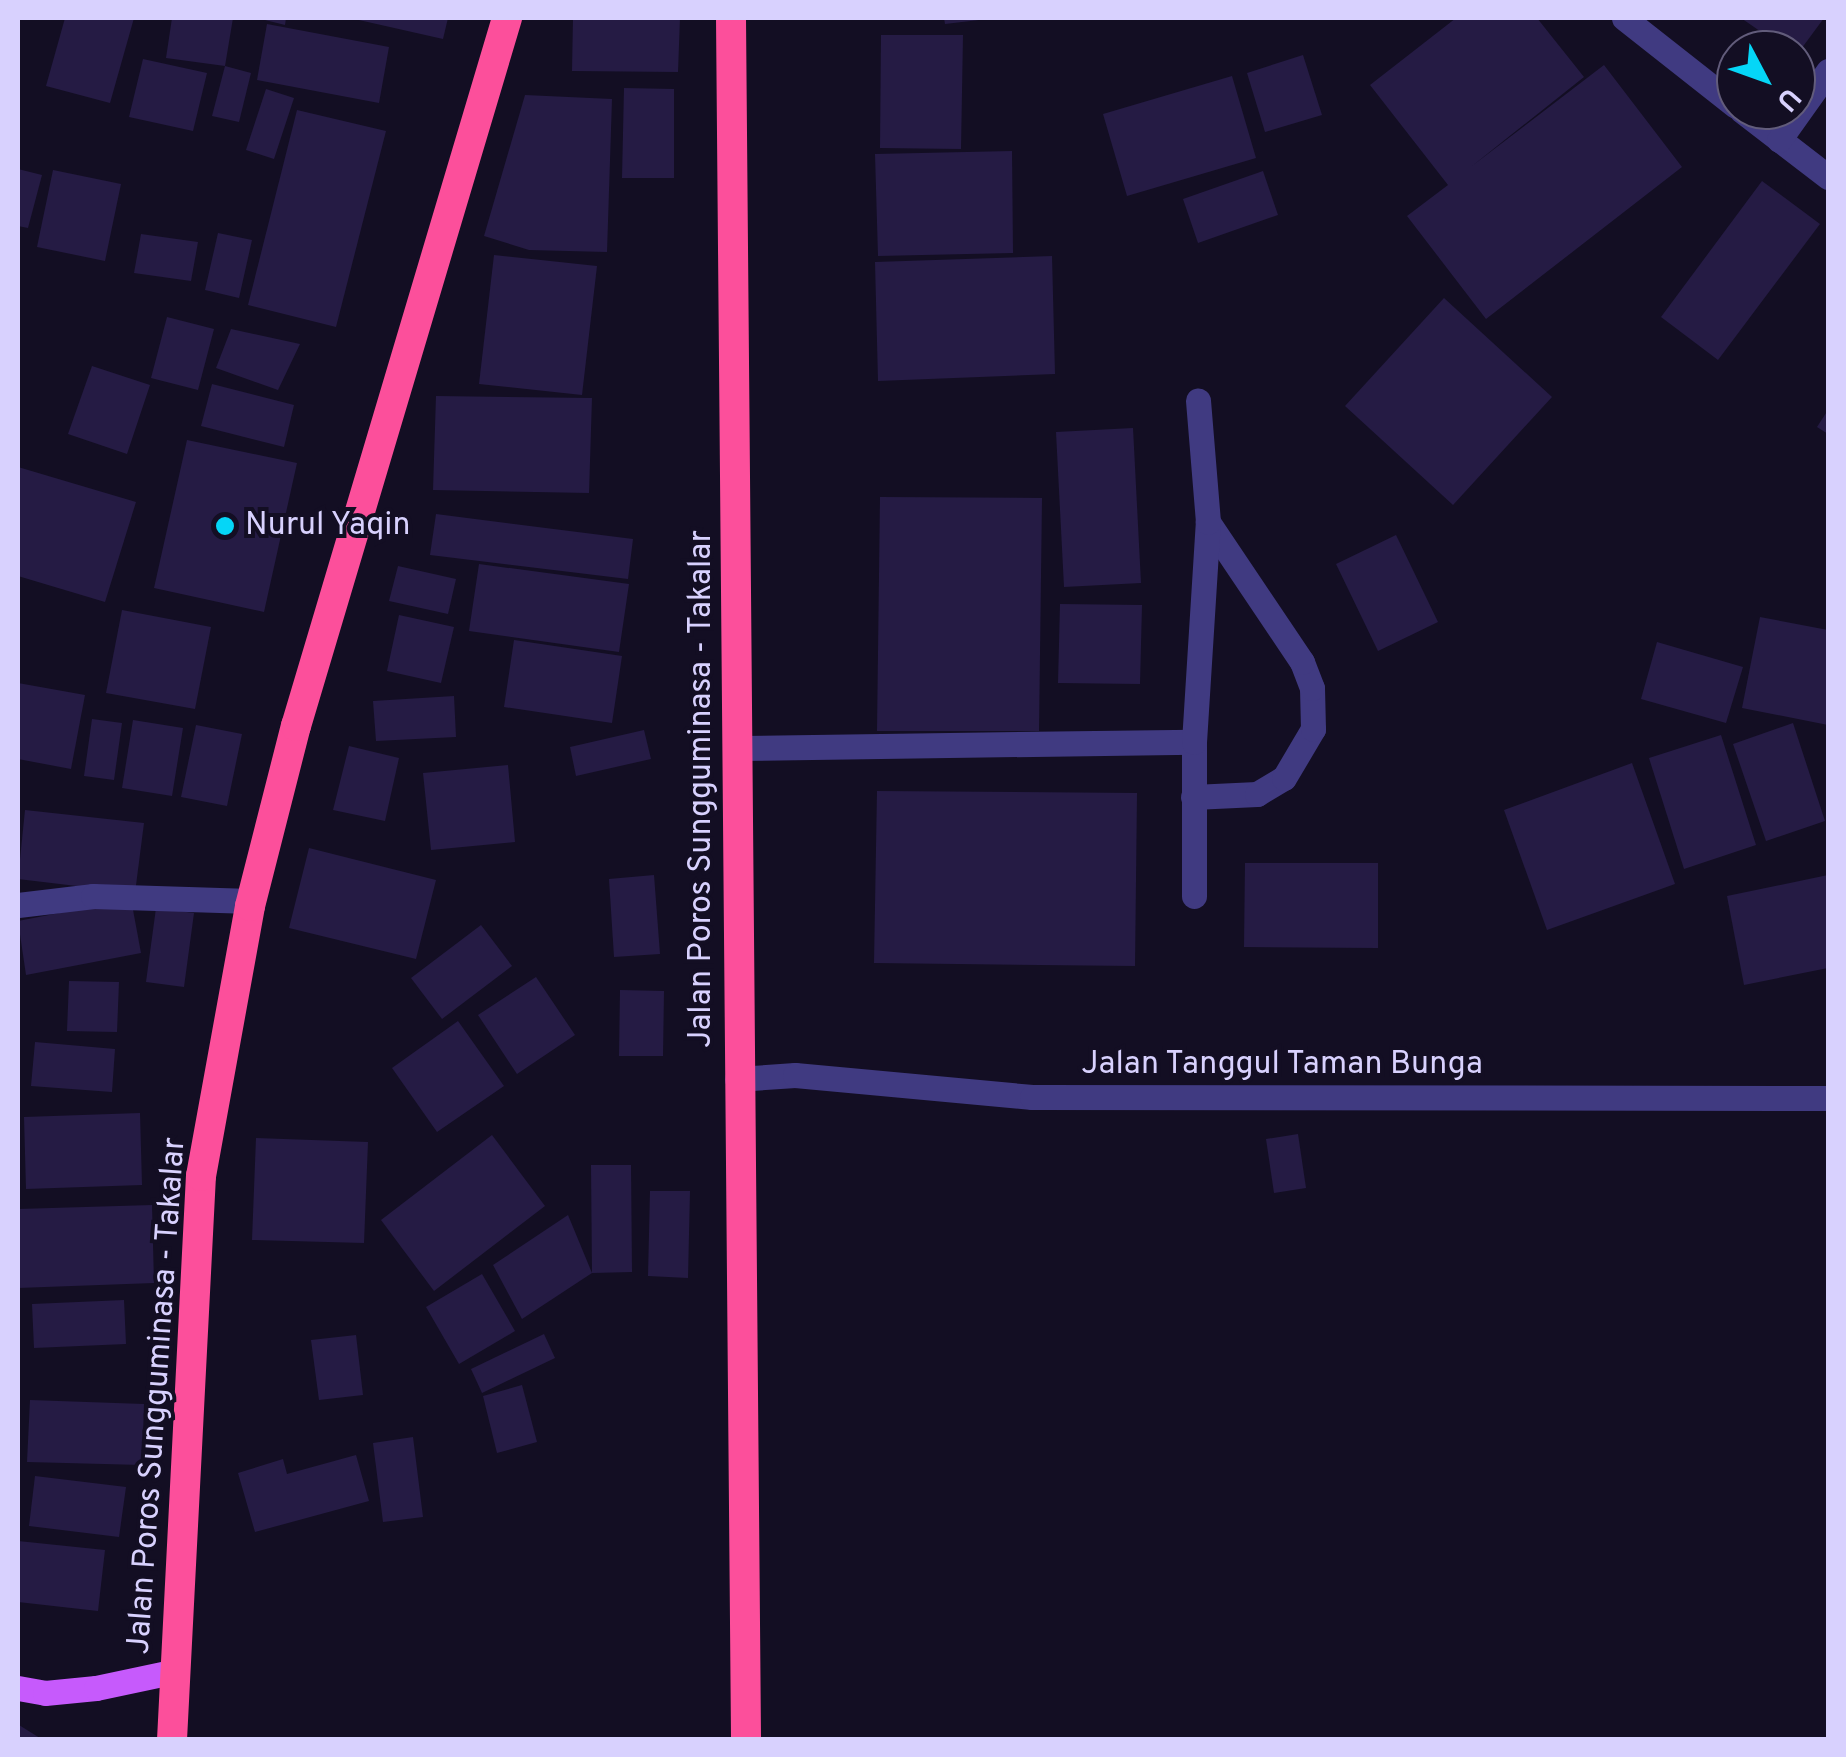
<!DOCTYPE html>
<html>
<head>
<meta charset="utf-8">
<style>
  body { margin:0 }
  #map { position:relative; width:1846px; height:1757px; overflow:hidden; background:#130e23; font-family:Overpass,sans-serif }
  div>[style] { position:absolute }
  .building>* { inset:0; background:#251b44 }
  .minor>* { height:25px; margin:-12.5px; padding:0 12.5px; transform-origin:12.5px; border-radius:12.5px; background:#403a81 }
  .major>* { height:25px; margin:-12.5px; padding:0 12.5px; transform-origin:12.5px; border-radius:12.5px; background:#c65afc }
  .highway>* { height:30px; margin:-15px; padding:0 15px; transform-origin:15px; border-radius:15px; background:#fc4f9b }
  .dots>* { width:28px; height:28px; translate:-50% -50%; box-sizing:border-box; border:5px solid #130e23; border-radius:50% }
  span { translate:-50% -50%; white-space:nowrap; text-align:center; line-height:1.15; -webkit-text-stroke:8px #130e23; paint-order:stroke }
  .poi-label { font-size:32px; color:#d8d1fe }
  .left { translate:0 -50%; text-align:left }
  .street-label { font-size:32px; color:#d8d1fe }
  .frame { position:absolute; inset:0; border:20px solid #d8d1fe; pointer-events:none }
  .north { position:absolute; left:1716px; top:30px; width:100px; height:100px; box-sizing:border-box; background:#130e23; border:2px solid #625c7b; border-radius:50%; rotate:131deg; font-size:28px; font-weight:700; line-height:40px; text-align:center; color:#d8d1fe }
  .north::after { content:''; display:block; margin:auto; width:35px; height:45px; background:#05d6f7; clip-path:polygon(50% 0,100% 100%,50% 72%,0 100%) }
</style>
</head>
<body>
<div id="map">
  <div class="building">
    <i style="clip-path:polygon(65px 18px,134px 18px,110px 103px,46px 86px)"></i>
    <i style="clip-path:polygon(172px 18px,233px 18px,225px 66px,166px 58px)"></i>
    <i style="clip-path:polygon(257px 18px,286px 18px,285px 25px)"></i>
    <i style="clip-path:polygon(350px 18px,448px 18px,443px 39px)"></i>
    <i style="clip-path:polygon(573px 18px,680px 18px,678px 72px,572px 71px)"></i>
    <i style="clip-path:polygon(944px 18px,979px 18px,979px 20px,945px 24px)"></i>
    <i style="clip-path:polygon(1456px 18px,1537px 18px,1584px 77px,1472px 166px,1604px 65px,1682px 167px,1486px 319px,1407px 216px,1448px 185px,1370px 85px)"></i>
    <i style="clip-path:polygon(1741px 18px,1824px 18px,1796px 56px)"></i>
    <i style="clip-path:polygon(267px 24px,389px 47px,379px 103px,257px 80px)"></i>
    <i style="clip-path:polygon(881px 35px,963px 35px,961px 149px,880px 148px)"></i>
    <i style="clip-path:polygon(1303px 55px,1322px 115px,1265px 132px,1247px 73px)"></i>
    <i style="clip-path:polygon(143px 59px,207px 73px,193px 131px,129px 117px)"></i>
    <i style="clip-path:polygon(225px 66px,251px 73px,239px 122px,212px 116px)"></i>
    <i style="clip-path:polygon(1232px 76px,1256px 158px,1127px 196px,1103px 114px)"></i>
    <i style="clip-path:polygon(624px 88px,674px 89px,674px 178px,622px 178px)"></i>
    <i style="clip-path:polygon(266px 89px,294px 98px,274px 159px,246px 150px)"></i>
    <i style="clip-path:polygon(525px 95px,612px 99px,607px 252px,529px 250px,484px 236px)"></i>
    <i style="clip-path:polygon(297px 110px,386px 131px,336px 327px,248px 305px)"></i>
    <i style="clip-path:polygon(1012px 151px,1013px 253px,878px 256px,875px 154px)"></i>
    <i style="clip-path:polygon(18px 169px,42px 175px,28px 228px,18px 226px)"></i>
    <i style="clip-path:polygon(53px 170px,121px 184px,105px 261px,37px 247px)"></i>
    <i style="clip-path:polygon(1263px 171px,1278px 215px,1198px 243px,1183px 199px)"></i>
    <i style="clip-path:polygon(1762px 181px,1820px 224px,1718px 360px,1661px 317px)"></i>
    <i style="clip-path:polygon(218px 233px,252px 240px,239px 298px,205px 290px)"></i>
    <i style="clip-path:polygon(141px 234px,198px 242px,191px 281px,134px 273px)"></i>
    <i style="clip-path:polygon(494px 255px,597px 266px,582px 395px,479px 384px)"></i>
    <i style="clip-path:polygon(1052px 256px,1055px 374px,878px 381px,875px 262px)"></i>
    <i style="clip-path:polygon(1444px 298px,1552px 397px,1453px 505px,1345px 406px)"></i>
    <i style="clip-path:polygon(167px 317px,214px 329px,198px 390px,151px 378px)"></i>
    <i style="clip-path:polygon(231px 329px,300px 344px,278px 390px,216px 368px)"></i>
    <i style="clip-path:polygon(92px 366px,150px 385px,127px 454px,68px 434px)"></i>
    <i style="clip-path:polygon(212px 384px,294px 405px,284px 447px,201px 426px)"></i>
    <i style="clip-path:polygon(436px 396px,592px 398px,589px 493px,433px 490px)"></i>
    <i style="clip-path:polygon(1828px 410px,1828px 434px,1817px 427px)"></i>
    <i style="clip-path:polygon(1133px 428px,1141px 583px,1064px 587px,1056px 432px)"></i>
    <i style="clip-path:polygon(187px 440px,297px 463px,264px 612px,154px 588px)"></i>
    <i style="clip-path:polygon(18px 467px,136px 502px,105px 602px,18px 576px)"></i>
    <i style="clip-path:polygon(880px 497px,1042px 498px,1039px 731px,877px 731px)"></i>
    <i style="clip-path:polygon(436px 514px,633px 539px,628px 579px,430px 555px)"></i>
    <i style="clip-path:polygon(1396px 535px,1438px 622px,1378px 651px,1336px 564px)"></i>
    <i style="clip-path:polygon(479px 564px,629px 584px,619px 652px,469px 631px)"></i>
    <i style="clip-path:polygon(398px 566px,456px 579px,448px 614px,389px 601px)"></i>
    <i style="clip-path:polygon(1060px 604px,1142px 605px,1140px 684px,1058px 683px)"></i>
    <i style="clip-path:polygon(122px 610px,211px 627px,195px 709px,106px 693px)"></i>
    <i style="clip-path:polygon(399px 615px,454px 627px,441px 683px,387px 671px)"></i>
    <i style="clip-path:polygon(1760px 617px,1828px 630px,1828px 725px,1742px 708px)"></i>
    <i style="clip-path:polygon(514px 640px,622px 656px,612px 723px,504px 707px)"></i>
    <i style="clip-path:polygon(1657px 642px,1743px 667px,1726px 723px,1641px 699px)"></i>
    <i style="clip-path:polygon(18px 683px,85px 695px,71px 769px,18px 759px)"></i>
    <i style="clip-path:polygon(454px 696px,456px 737px,376px 741px,373px 701px)"></i>
    <i style="clip-path:polygon(92px 719px,122px 723px,114px 780px,84px 776px)"></i>
    <i style="clip-path:polygon(133px 720px,183px 728px,172px 796px,122px 788px)"></i>
    <i style="clip-path:polygon(1793px 723px,1825px 821px,1766px 841px,1733px 744px)"></i>
    <i style="clip-path:polygon(196px 725px,242px 734px,227px 806px,181px 797px)"></i>
    <i style="clip-path:polygon(644px 730px,651px 759px,576px 776px,570px 747px)"></i>
    <i style="clip-path:polygon(1721px 735px,1756px 845px,1684px 869px,1649px 758px)"></i>
    <i style="clip-path:polygon(349px 746px,399px 758px,385px 821px,333px 810px)"></i>
    <i style="clip-path:polygon(1632px 763px,1675px 884px,1547px 930px,1504px 810px)"></i>
    <i style="clip-path:polygon(508px 765px,515px 842px,431px 850px,423px 773px)"></i>
    <i style="clip-path:polygon(877px 791px,1137px 793px,1135px 966px,874px 963px)"></i>
    <i style="clip-path:polygon(25px 810px,144px 823px,135px 893px,18px 879px)"></i>
    <i style="clip-path:polygon(309px 848px,436px 880px,416px 959px,289px 928px)"></i>
    <i style="clip-path:polygon(1245px 863px,1378px 863px,1378px 948px,1244px 947px)"></i>
    <i style="clip-path:polygon(654px 875px,660px 954px,614px 957px,609px 879px)"></i>
    <i style="clip-path:polygon(1828px 875px,1828px 968px,1744px 985px,1727px 896px)"></i>
    <i style="clip-path:polygon(131px 899px,141px 953px,26px 975px,18px 921px)"></i>
    <i style="clip-path:polygon(156px 908px,194px 913px,184px 987px,146px 982px)"></i>
    <i style="clip-path:polygon(481px 925px,512px 966px,442px 1019px,411px 978px)"></i>
    <i style="clip-path:polygon(536px 977px,575px 1035px,517px 1074px,478px 1015px)"></i>
    <i style="clip-path:polygon(69px 981px,119px 982px,117px 1032px,67px 1031px)"></i>
    <i style="clip-path:polygon(620px 990px,664px 991px,663px 1056px,619px 1056px)"></i>
    <i style="clip-path:polygon(458px 1021px,504px 1086px,437px 1132px,392px 1068px)"></i>
    <i style="clip-path:polygon(35px 1042px,115px 1049px,112px 1092px,31px 1086px)"></i>
    <i style="clip-path:polygon(140px 1113px,142px 1185px,26px 1189px,24px 1117px)"></i>
    <i style="clip-path:polygon(1298px 1134px,1306px 1188px,1274px 1193px,1266px 1139px)"></i>
    <i style="clip-path:polygon(492px 1135px,545px 1206px,434px 1291px,381px 1220px)"></i>
    <i style="clip-path:polygon(256px 1138px,368px 1142px,364px 1243px,252px 1240px)"></i>
    <i style="clip-path:polygon(591px 1165px,631px 1165px,632px 1272px,592px 1273px)"></i>
    <i style="clip-path:polygon(650px 1191px,690px 1191px,688px 1278px,648px 1276px)"></i>
    <i style="clip-path:polygon(152px 1205px,154px 1283px,18px 1288px,18px 1209px)"></i>
    <i style="clip-path:polygon(568px 1215px,592px 1273px,522px 1319px,493px 1265px)"></i>
    <i style="clip-path:polygon(482px 1274px,515px 1331px,459px 1364px,426px 1307px)"></i>
    <i style="clip-path:polygon(124px 1300px,126px 1344px,34px 1348px,32px 1304px)"></i>
    <i style="clip-path:polygon(544px 1334px,555px 1358px,482px 1393px,471px 1369px)"></i>
    <i style="clip-path:polygon(356px 1335px,363px 1395px,319px 1400px,311px 1340px)"></i>
    <i style="clip-path:polygon(522px 1385px,537px 1442px,497px 1453px,483px 1396px)"></i>
    <i style="clip-path:polygon(30px 1400px,144px 1404px,142px 1465px,27px 1462px)"></i>
    <i style="clip-path:polygon(413px 1437px,423px 1517px,383px 1522px,373px 1443px)"></i>
    <i style="clip-path:polygon(356px 1455px,369px 1501px,255px 1532px,238px 1473px,283px 1459px,287px 1474px)"></i>
    <i style="clip-path:polygon(35px 1476px,126px 1487px,119px 1537px,29px 1526px)"></i>
    <i style="clip-path:polygon(18px 1541px,105px 1550px,98px 1611px,18px 1602px)"></i>
    <i style="clip-path:polygon(19px 1725px,43px 1740px,18px 1740px)"></i>
  </div>
  <div class="minor">
    <i style="left:1624px;top:18px;width:142px;rotate:38.2deg"></i>
    <i style="left:1741px;top:110px;width:110px;rotate:37.6deg"></i>
    <i style="left:1779px;top:140px;width:85px;rotate:-54.6deg"></i>
    <i style="left:738px;top:748px;width:456px;rotate:-0.8deg"></i>
    <i style="left:1193px;top:797px;width:64px;rotate:-2.7deg"></i>
    <i style="left:1257px;top:794px;width:31px;rotate:-31deg"></i>
    <i style="left:1284px;top:778px;width:57px;rotate:-59.4deg"></i>
    <i style="left:1313px;top:729px;width:41px;rotate:-91.4deg"></i>
    <i style="left:1312px;top:688px;width:28px;rotate:-111deg"></i>
    <i style="left:1302px;top:662px;width:169px;rotate:-123.9deg"></i>
    <i style="left:1194px;top:896px;width:154px;rotate:-90deg"></i>
    <i style="left:1194px;top:742px;width:220px;rotate:-86.4deg"></i>
    <i style="left:1208px;top:522px;width:122px;rotate:-94.7deg"></i>
    <i style="left:18px;top:905px;width:76px;rotate:-6.8deg"></i>
    <i style="left:93px;top:896px;width:158px;rotate:1.8deg"></i>
    <i style="left:737px;top:1079px;width:58px;rotate:-3.9deg"></i>
    <i style="left:795px;top:1075px;width:238px;rotate:5.3deg"></i>
    <i style="left:1032px;top:1097px;width:796px;rotate:0.07deg"></i>
  </div>
  <div class="major">
    <i style="left:18px;top:1688px;width:27px;rotate:10deg"></i>
    <i style="left:45px;top:1693px;width:51px;rotate:-5.6deg"></i>
    <i style="left:96px;top:1688px;width:82px;rotate:-12deg"></i>
  </div>
  <div class="highway">
    <i style="left:731px;top:18px;width:1722px;rotate:89.5deg"></i>
    <i style="left:172px;top:1740px;width:565px;rotate:-87.06deg"></i>
    <i style="left:201px;top:1176px;width:274px;rotate:-79.7deg"></i>
    <i style="left:250px;top:906px;width:186px;rotate:-75.7deg"></i>
    <i style="left:296px;top:726px;width:739px;rotate:-73.4deg"></i>
  </div>
  <div class="dots">
    <i style="left:225px;top:526px;background:#05d6f7"></i>
  </div>
  <div class="poi-label">
    <span class="left" style="left:245px;top:526px">Nurul Yaqin</span>
  </div>
  <div class="street-label">
    <span style="left:702px;top:789px;rotate:-90deg">Jalan Poros Sungguminasa - Takalar</span>
    <span style="left:1282px;top:1065px">Jalan Tanggul Taman Bunga</span>
    <span style="left:158px;top:1396px;rotate:-86deg">Jalan Poros Sungguminasa - Takalar</span>
  </div>
  <div class="frame"></div>
  <div class="north">U</div>
</div>
</body>
</html>
